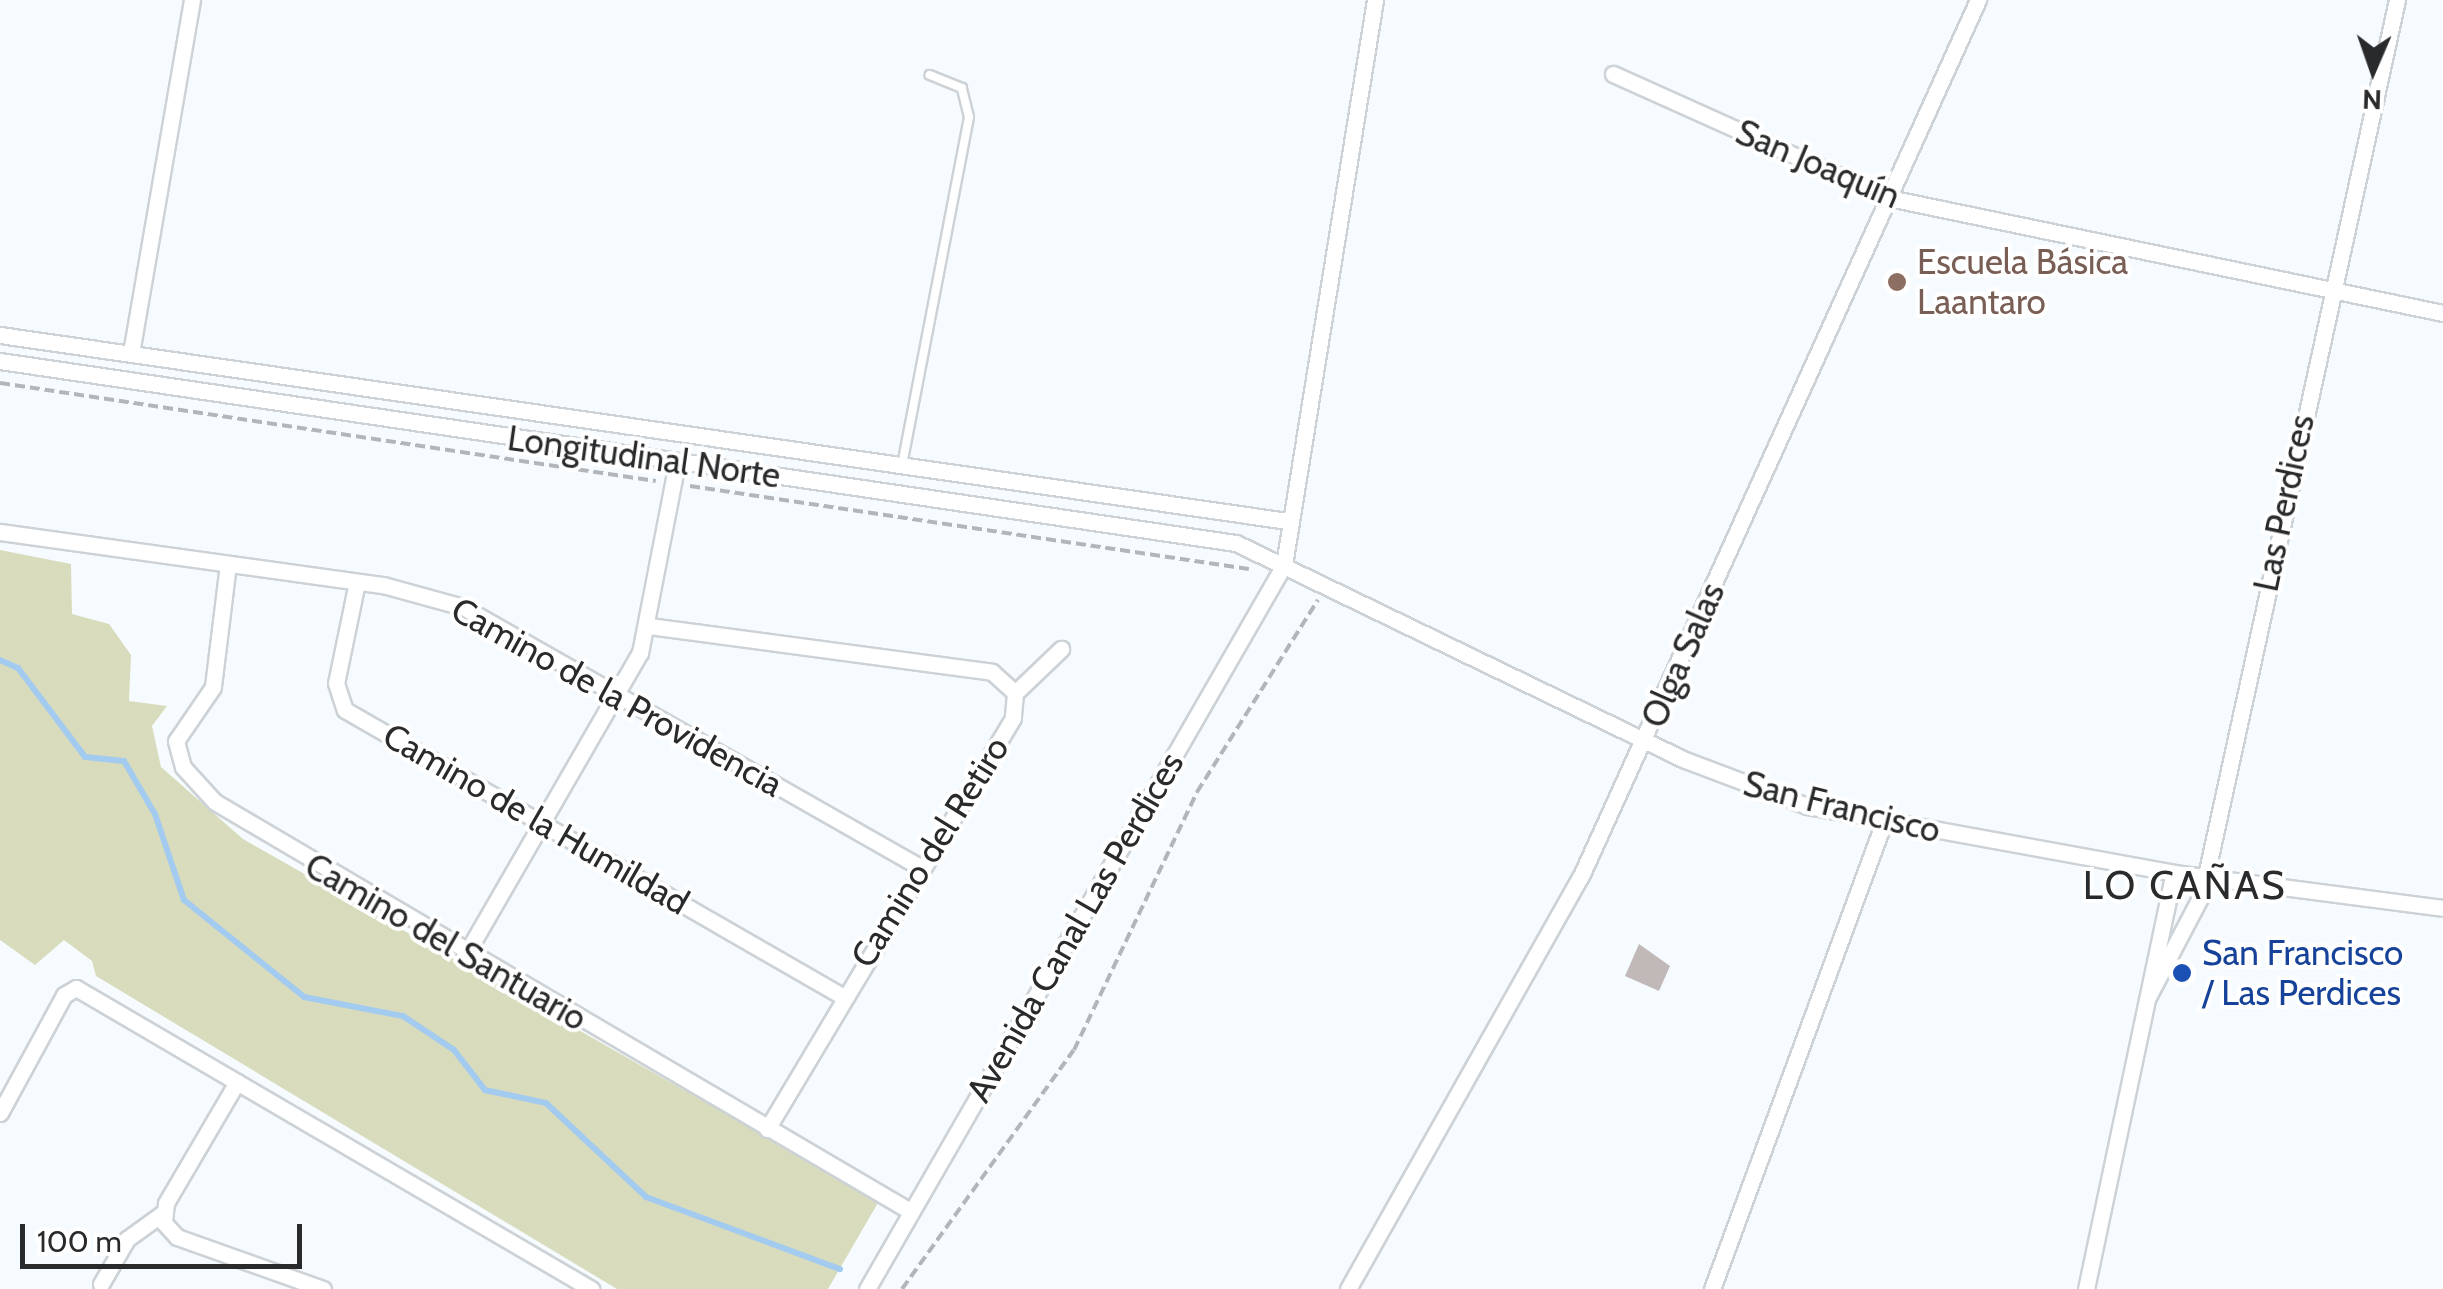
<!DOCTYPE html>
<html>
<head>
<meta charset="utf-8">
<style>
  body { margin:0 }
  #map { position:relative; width:2443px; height:1289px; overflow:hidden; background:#f6fbff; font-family:Cabin,sans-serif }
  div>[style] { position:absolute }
  .green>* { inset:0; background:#d8dcbc }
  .stream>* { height:6px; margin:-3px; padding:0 3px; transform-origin:3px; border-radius:3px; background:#a3cbf0 }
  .building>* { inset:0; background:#c0b9b8 }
  .path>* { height:4px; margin-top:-2px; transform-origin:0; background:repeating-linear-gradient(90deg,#b2b6b9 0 10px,transparent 0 15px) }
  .roads { filter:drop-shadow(2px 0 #ccd2d6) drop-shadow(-2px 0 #ccd2d6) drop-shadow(0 2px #ccd2d6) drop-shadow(0 -2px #ccd2d6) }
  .service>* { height:8px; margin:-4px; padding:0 4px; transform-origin:4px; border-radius:4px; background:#fff }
  .minor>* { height:15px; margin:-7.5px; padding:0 7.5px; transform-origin:7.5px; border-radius:7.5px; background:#fff }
  .dots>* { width:28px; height:28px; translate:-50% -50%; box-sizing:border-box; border:5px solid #fff; border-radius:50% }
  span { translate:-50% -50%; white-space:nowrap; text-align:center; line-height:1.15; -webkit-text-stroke:8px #fff; paint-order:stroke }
  .street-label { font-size:35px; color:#282a2c }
  .education-label { font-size:35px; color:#785e54 }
  .left { translate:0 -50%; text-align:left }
  .transit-label { font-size:35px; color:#164399 }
  .quarter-label { font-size:40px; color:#282a2c; letter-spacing:2.5px }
  .north { position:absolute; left:2323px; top:20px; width:100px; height:100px; -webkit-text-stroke:8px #fff; paint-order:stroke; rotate:182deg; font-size:28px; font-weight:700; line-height:40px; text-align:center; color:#282a2c }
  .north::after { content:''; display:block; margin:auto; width:35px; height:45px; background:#282a2c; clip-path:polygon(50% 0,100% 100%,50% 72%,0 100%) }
  .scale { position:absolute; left:20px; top:1224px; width:282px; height:45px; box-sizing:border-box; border:5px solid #282a2c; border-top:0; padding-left:12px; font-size:30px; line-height:35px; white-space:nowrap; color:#282a2c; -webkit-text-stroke:8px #fff; paint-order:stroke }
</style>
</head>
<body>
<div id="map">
  <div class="green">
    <i style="clip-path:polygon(0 550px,71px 564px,72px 614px,109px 624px,131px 655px,129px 701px,167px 706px,152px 726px,161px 767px,243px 839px,879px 1201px,828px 1289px,617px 1289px,96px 976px,92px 961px,64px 940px,35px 965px,0 940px)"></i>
  </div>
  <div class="stream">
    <i style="left:0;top:660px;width:20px;rotate:24deg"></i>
    <i style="left:18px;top:668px;width:111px;rotate:53deg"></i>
    <i style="left:85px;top:757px;width:39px;rotate:6deg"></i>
    <i style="left:124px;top:761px;width:61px;rotate:59.7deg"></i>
    <i style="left:155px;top:814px;width:91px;rotate:71.4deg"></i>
    <i style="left:184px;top:900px;width:154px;rotate:38.9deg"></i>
    <i style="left:304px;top:997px;width:101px;rotate:10.9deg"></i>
    <i style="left:403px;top:1016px;width:61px;rotate:33.7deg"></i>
    <i style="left:454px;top:1050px;width:51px;rotate:52.2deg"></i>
    <i style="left:485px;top:1090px;width:62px;rotate:12deg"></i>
    <i style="left:546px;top:1103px;width:137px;rotate:43.2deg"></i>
    <i style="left:646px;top:1197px;width:207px;rotate:20.4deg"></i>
  </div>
  <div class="building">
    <i style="clip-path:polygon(1639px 944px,1670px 966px,1659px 991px,1625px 976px)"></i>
  </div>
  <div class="path">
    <i style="left:0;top:383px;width:663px;rotate:8.5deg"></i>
    <i style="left:690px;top:486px;width:565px;rotate:8.45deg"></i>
    <i style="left:902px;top:1289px;width:294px;rotate:-54.3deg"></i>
    <i style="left:1074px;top:1050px;width:286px;rotate:-64.5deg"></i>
    <i style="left:1197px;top:792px;width:227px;rotate:-57.8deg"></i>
  </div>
  <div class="roads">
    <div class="service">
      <i style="left:903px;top:460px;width:349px;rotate:-79.1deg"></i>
      <i style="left:969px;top:117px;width:30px;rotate:-104deg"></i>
      <i style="left:962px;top:88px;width:35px;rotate:-158deg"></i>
    </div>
    <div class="minor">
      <i style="left:1613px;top:74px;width:303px;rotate:24.2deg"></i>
      <i style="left:1889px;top:198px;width:566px;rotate:11.73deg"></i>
      <i style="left:0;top:335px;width:1301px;rotate:8.22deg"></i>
      <i style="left:131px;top:353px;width:358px;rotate:-80.2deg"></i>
      <i style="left:0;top:361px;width:1249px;rotate:8.38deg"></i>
      <i style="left:1236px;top:543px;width:499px;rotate:25.8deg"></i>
      <i style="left:1685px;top:760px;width:130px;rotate:20.7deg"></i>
      <i style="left:1807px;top:806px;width:373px;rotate:10.3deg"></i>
      <i style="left:2174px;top:873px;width:271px;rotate:7.4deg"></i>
      <i style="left:0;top:532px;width:387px;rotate:7.9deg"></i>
      <i style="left:383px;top:585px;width:83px;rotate:15.4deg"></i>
      <i style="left:463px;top:607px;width:526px;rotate:29.64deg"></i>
      <i style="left:228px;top:564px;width:124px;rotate:97deg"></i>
      <i style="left:213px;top:687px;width:65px;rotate:124.4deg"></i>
      <i style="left:176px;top:741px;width:27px;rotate:75deg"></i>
      <i style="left:183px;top:767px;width:47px;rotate:47.6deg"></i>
      <i style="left:215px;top:802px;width:806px;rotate:30.48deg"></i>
      <i style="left:357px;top:582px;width:103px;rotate:101.7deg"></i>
      <i style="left:336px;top:683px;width:28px;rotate:72deg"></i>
      <i style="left:345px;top:710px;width:573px;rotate:29.92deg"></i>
      <i style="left:649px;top:626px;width:346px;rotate:7.6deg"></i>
      <i style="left:992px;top:672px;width:31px;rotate:42deg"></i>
      <i style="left:1015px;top:693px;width:25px;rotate:95deg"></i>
      <i style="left:1013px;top:718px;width:479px;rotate:120.9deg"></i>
      <i style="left:1015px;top:693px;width:64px;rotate:-43.7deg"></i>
      <i style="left:466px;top:954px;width:348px;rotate:-60deg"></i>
      <i style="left:640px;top:653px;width:194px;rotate:-79deg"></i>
      <i style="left:2148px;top:997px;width:116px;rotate:-62.3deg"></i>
      <i style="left:2202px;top:894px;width:915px;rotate:-77.7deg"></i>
      <i style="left:237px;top:1082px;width:140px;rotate:120.4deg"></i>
      <i style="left:166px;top:1203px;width:20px;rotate:96deg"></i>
      <i style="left:164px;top:1223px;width:19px;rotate:47deg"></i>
      <i style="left:177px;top:1237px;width:155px;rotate:19.6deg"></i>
      <i style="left:0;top:1113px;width:134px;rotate:-61.5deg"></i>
      <i style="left:64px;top:995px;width:14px;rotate:-30deg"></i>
      <i style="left:76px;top:988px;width:597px;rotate:30.3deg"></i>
      <i style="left:101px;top:1284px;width:52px;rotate:-60deg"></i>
      <i style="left:127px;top:1239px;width:44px;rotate:-35.8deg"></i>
      <i style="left:867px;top:1289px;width:836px;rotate:-60.06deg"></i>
      <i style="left:1284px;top:565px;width:572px;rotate:-80.85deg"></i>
      <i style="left:1348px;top:1289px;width:474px;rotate:-60.6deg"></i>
      <i style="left:1581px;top:876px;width:962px;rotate:-65.62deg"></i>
      <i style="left:1712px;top:1289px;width:498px;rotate:-69.8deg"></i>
      <i style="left:2086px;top:1289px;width:425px;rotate:-78.1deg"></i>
    </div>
  </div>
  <div class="dots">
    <i style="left:1897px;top:282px;background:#8d6e63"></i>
    <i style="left:2182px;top:973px;background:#1a4fb4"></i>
  </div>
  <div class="street-label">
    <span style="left:1818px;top:164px;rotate:23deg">San Joaquín</span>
    <span style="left:644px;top:457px;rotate:8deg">Longitudinal Norte</span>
    <span style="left:2284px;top:503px;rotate:-78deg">Las Perdices</span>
    <span style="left:1683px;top:655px;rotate:-66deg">Olga Salas</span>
    <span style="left:617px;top:697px;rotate:29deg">Camino de la Providencia</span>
    <span style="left:1842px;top:807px;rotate:14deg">San Francisco</span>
    <span style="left:536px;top:819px;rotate:30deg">Camino de la Humildad</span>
    <span style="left:930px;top:852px;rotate:-58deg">Camino del Retiro</span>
    <span style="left:1075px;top:927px;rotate:-60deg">Avenida Canal Las Perdices</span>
    <span style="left:446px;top:942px;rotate:30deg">Camino del Santuario</span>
  </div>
  <div class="education-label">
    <span class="left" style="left:1917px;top:282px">Escuela Básica<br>Laantaro</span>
  </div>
  <div class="transit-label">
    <span class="left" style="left:2202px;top:973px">San Francisco<br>/ Las Perdices</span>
  </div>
  <div class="quarter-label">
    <span style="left:2185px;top:885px">LO CAÑAS</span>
  </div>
  <div class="north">N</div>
  <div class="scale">100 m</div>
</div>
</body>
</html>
